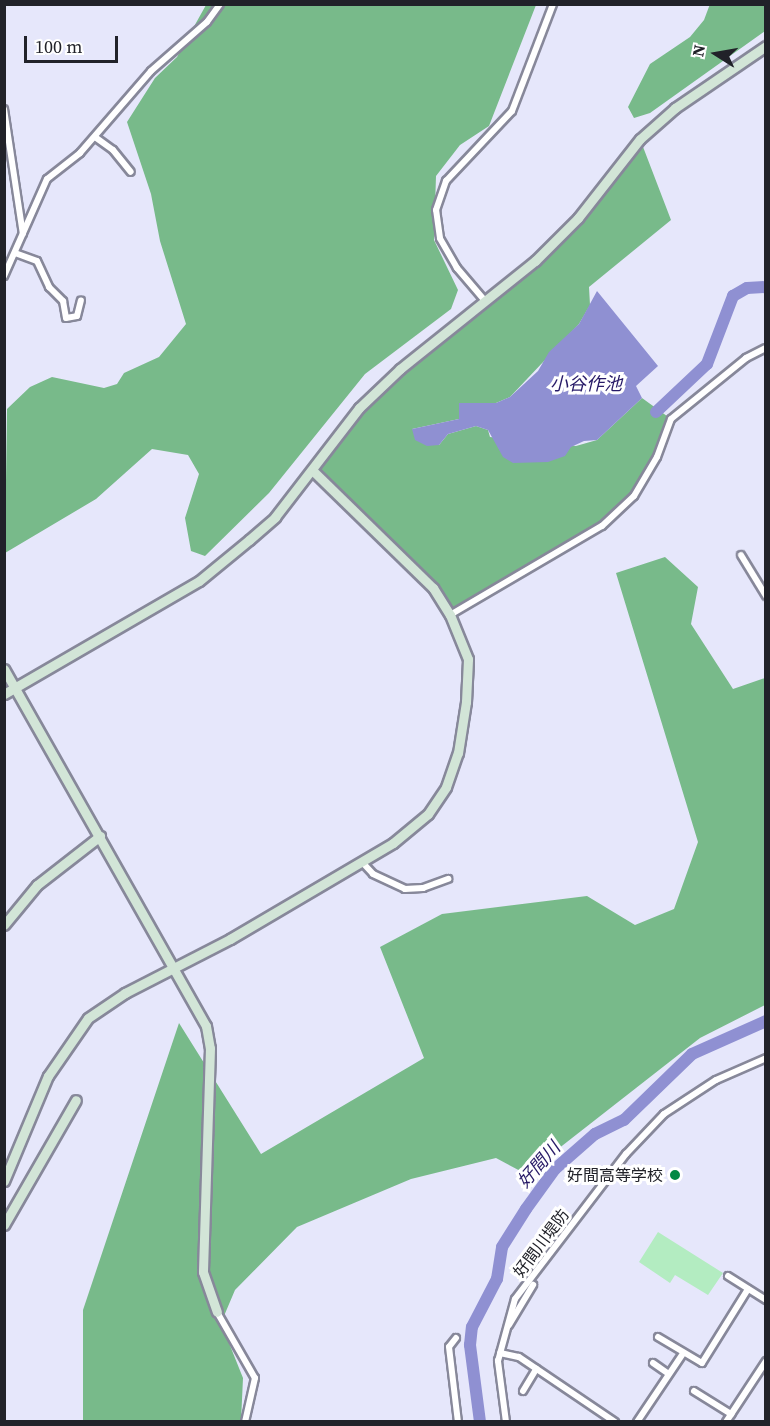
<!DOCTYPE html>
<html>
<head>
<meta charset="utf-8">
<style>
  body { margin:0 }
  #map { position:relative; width:770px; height:1426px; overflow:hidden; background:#e6e7fb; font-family:"Source Serif 4","Noto Sans JP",serif }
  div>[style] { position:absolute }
  .green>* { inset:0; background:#b3ecc1 }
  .forest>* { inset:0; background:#78ba8a }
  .water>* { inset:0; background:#8f90d2 }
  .river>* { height:12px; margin:-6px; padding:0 6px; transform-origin:6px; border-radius:6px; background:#8f90d2 }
  .roads { filter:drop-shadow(2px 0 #87889a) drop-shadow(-2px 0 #87889a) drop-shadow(0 2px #87889a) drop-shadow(0 -2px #87889a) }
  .street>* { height:6px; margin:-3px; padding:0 3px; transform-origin:3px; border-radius:3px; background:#fff }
  .secondary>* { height:9px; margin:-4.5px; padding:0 4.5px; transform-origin:4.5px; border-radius:4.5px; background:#d2e5d7 }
  .dots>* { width:16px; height:16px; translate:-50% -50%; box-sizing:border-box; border:3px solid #fff; border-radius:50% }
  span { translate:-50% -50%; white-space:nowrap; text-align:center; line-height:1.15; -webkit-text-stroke:6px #fff; paint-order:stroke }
  .poi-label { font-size:16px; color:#212229 }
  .right { translate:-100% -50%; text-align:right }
  .street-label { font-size:16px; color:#212229 }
  .water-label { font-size:18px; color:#271a67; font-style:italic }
  .frame { position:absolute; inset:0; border:6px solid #212229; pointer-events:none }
  .north { position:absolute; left:686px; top:24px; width:60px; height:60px; -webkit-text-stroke:4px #fff; paint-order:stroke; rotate:281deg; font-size:16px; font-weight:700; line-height:24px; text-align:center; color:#212229 }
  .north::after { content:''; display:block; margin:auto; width:21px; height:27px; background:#212229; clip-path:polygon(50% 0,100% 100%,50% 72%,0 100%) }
  .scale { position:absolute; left:24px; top:36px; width:94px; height:27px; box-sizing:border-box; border:3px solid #212229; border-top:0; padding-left:8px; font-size:18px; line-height:21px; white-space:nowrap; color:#212229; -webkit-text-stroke:4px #fff; paint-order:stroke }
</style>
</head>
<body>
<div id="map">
  <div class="green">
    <i style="clip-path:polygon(658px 1232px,723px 1273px,708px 1295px,675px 1275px,670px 1283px,639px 1262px)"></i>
  </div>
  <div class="forest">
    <i style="clip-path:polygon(710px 4px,765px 5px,765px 31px,650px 113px,634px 118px,628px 107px,650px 64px,690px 37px,704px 20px)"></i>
    <i style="clip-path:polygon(206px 5px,536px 5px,489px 126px,460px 145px,436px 176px,434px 240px,458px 290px,451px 309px,365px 374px,269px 493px,205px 556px,191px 551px,185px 518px,199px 474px,188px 455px,152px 449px,96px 499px,5px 553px,7px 409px,30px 387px,52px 377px,104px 388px,117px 384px,124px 373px,159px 357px,186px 324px,160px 241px,151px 194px,127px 122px,155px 78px,177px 57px)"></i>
    <i style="clip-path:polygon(640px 139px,671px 220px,589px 287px,590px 305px,579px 324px,510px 397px,496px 403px,459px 403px,459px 419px,412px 429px,439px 445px,448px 434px,476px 426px,488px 430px,490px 437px,576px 446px,597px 440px,642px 398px,671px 419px,657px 457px,634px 496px,602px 526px,450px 615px,433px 588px,313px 471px,359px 408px,535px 261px)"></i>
    <i style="clip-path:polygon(665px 557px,698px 587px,691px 624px,733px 689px,765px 678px,765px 1005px,700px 1038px,526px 1174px,496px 1158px,411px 1179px,297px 1227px,235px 1290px,221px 1323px,243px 1378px,241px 1421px,83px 1421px,83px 1310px,179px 1023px,261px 1154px,424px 1058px,380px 947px,442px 914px,587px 896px,635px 925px,674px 909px,698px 842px,616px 573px)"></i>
  </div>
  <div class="water">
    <i style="clip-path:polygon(597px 291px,658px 366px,636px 386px,642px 398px,597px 440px,584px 441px,571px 447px,565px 456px,548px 462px,513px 463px,503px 457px,488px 430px,476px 426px,448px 434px,439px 445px,427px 446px,415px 440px,412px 429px,459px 419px,459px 403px,496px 403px,510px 397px,538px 371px,549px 352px,579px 324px)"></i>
  </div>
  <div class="river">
    <i style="left:656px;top:412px;width:70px;rotate:-43.3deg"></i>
    <i style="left:707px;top:364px;width:73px;rotate:-69.1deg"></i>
    <i style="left:733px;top:296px;width:16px;rotate:-30deg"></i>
    <i style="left:747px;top:288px;width:19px;rotate:-3deg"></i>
    <i style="left:480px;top:1422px;width:78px;rotate:-97.4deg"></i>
    <i style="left:470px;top:1345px;width:18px;rotate:-84deg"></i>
    <i style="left:472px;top:1327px;width:54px;rotate:-62.5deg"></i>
    <i style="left:497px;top:1279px;width:32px;rotate:-81deg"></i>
    <i style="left:502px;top:1247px;width:45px;rotate:-57.7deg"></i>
    <i style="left:526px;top:1209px;width:49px;rotate:-54.1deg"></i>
    <i style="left:555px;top:1169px;width:53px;rotate:-41.2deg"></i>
    <i style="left:595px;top:1134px;width:32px;rotate:-26deg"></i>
    <i style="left:624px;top:1120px;width:95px;rotate:-44.1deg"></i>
    <i style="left:692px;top:1054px;width:81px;rotate:-24deg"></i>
  </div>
  <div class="roads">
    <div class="street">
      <i style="left:4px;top:109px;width:126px;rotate:81.4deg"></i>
      <i style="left:95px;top:137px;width:22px;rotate:36deg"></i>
      <i style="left:113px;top:150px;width:28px;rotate:51deg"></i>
      <i style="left:15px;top:253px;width:23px;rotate:20deg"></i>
      <i style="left:37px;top:261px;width:29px;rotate:65deg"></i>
      <i style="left:49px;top:287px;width:20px;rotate:45deg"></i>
      <i style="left:63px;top:301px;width:17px;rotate:80deg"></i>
      <i style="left:66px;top:318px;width:11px;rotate:-10deg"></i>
      <i style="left:77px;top:316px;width:16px;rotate:-76deg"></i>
      <i style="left:4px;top:276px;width:106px;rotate:-66.1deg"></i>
      <i style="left:47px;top:179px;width:42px;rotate:-38.2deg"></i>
      <i style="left:80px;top:153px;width:108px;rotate:-49.1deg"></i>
      <i style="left:151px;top:71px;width:74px;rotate:-41.2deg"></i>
      <i style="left:207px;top:22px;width:22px;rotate:-54deg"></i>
      <i style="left:486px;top:302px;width:45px;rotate:-130.5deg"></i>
      <i style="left:457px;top:268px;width:34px;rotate:-120deg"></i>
      <i style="left:440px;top:238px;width:28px;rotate:-98deg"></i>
      <i style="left:436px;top:210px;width:31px;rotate:-71deg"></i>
      <i style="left:446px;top:181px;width:96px;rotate:-46.7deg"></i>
      <i style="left:512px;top:111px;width:115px;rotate:-69deg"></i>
      <i style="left:741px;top:555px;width:48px;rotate:58.6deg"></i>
      <i style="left:450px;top:615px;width:176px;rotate:-30.4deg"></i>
      <i style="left:602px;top:526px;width:44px;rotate:-43.2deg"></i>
      <i style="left:634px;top:496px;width:45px;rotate:-59.5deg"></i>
      <i style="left:657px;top:457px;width:40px;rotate:-69.8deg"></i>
      <i style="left:671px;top:419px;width:97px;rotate:-39.1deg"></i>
      <i style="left:746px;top:358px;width:22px;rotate:-27deg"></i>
      <i style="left:362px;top:862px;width:16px;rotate:47deg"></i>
      <i style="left:373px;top:874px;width:35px;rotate:25deg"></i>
      <i style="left:405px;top:889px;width:18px;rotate:-3deg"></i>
      <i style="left:423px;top:888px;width:27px;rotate:-20deg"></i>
      <i style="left:728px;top:1276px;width:45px;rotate:32.3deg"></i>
      <i style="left:217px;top:1312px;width:76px;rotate:60.1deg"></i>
      <i style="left:255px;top:1378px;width:45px;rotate:102.8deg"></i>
      <i style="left:509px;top:1325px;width:47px;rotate:-59deg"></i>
      <i style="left:658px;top:1337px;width:51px;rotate:30.6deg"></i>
      <i style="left:702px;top:1363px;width:87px;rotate:-58.1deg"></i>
      <i style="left:456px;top:1338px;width:11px;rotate:128deg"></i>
      <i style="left:449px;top:1347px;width:76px;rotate:83.2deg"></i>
      <i style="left:500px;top:1353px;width:19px;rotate:12deg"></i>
      <i style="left:519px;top:1357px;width:116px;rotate:34.1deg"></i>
      <i style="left:653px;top:1363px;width:19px;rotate:35deg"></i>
      <i style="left:523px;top:1391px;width:26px;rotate:-59deg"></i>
      <i style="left:694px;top:1391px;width:44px;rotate:31.9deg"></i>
      <i style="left:506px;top:1422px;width:62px;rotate:-97.5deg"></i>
      <i style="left:498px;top:1361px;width:64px;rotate:-74.7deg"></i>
      <i style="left:515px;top:1299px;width:183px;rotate:-52.6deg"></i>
      <i style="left:626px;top:1154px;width:55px;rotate:-46.5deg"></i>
      <i style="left:664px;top:1114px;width:62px;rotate:-33.2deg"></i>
      <i style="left:716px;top:1080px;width:55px;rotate:-23.7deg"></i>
      <i style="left:637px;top:1422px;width:81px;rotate:-56.1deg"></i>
      <i style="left:726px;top:1422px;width:73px;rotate:-56.7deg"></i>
    </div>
    <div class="secondary">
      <i style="left:4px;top:669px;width:410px;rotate:60.5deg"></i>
      <i style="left:206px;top:1026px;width:22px;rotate:80deg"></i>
      <i style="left:210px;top:1048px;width:224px;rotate:91.8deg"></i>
      <i style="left:203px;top:1272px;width:42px;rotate:70.7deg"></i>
      <i style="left:4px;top:694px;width:225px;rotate:-30.1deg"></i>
      <i style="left:199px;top:581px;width:65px;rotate:-39.4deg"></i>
      <i style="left:249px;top:540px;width:35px;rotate:-41deg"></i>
      <i style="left:275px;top:517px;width:138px;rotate:-52.4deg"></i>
      <i style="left:359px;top:408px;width:57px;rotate:-43.6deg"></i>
      <i style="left:400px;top:369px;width:173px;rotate:-38.7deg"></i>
      <i style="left:535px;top:261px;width:61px;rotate:-45deg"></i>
      <i style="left:578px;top:218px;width:100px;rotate:-51.9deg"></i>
      <i style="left:640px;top:139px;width:47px;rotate:-41.5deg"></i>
      <i style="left:675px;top:108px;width:110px;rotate:-34.3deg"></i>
      <i style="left:4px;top:925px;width:52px;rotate:-50.5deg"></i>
      <i style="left:37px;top:885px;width:80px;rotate:-37.9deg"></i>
      <i style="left:4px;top:1181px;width:114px;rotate:-67.3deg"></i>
      <i style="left:48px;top:1076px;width:70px;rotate:-55.4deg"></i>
      <i style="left:88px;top:1018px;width:45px;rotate:-34deg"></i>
      <i style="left:125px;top:993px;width:118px;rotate:-27.2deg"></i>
      <i style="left:230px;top:939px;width:189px;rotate:-30.5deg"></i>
      <i style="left:393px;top:843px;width:45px;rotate:-39.6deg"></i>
      <i style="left:428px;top:814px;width:32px;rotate:-56deg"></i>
      <i style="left:446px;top:787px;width:36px;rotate:-71deg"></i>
      <i style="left:458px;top:753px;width:52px;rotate:-81.1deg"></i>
      <i style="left:466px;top:702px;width:43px;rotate:-87.3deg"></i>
      <i style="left:468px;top:659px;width:48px;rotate:-112.2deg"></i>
      <i style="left:450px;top:615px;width:32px;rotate:-122deg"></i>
      <i style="left:433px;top:588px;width:168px;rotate:-135.7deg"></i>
      <i style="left:4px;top:1225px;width:144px;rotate:-60.1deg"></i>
    </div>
  </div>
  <div class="dots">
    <i style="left:675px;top:1175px;background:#028844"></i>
  </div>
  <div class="poi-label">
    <span class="right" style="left:663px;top:1175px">好間高等学校</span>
  </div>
  <div class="street-label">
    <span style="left:541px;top:1243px;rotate:-53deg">好間川堤防</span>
  </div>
  <div class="water-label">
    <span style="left:586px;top:384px">小谷作池</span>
    <span style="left:539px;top:1165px;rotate:-49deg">好間川</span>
  </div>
  <div class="frame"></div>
  <div class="north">N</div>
  <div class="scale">100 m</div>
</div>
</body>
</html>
